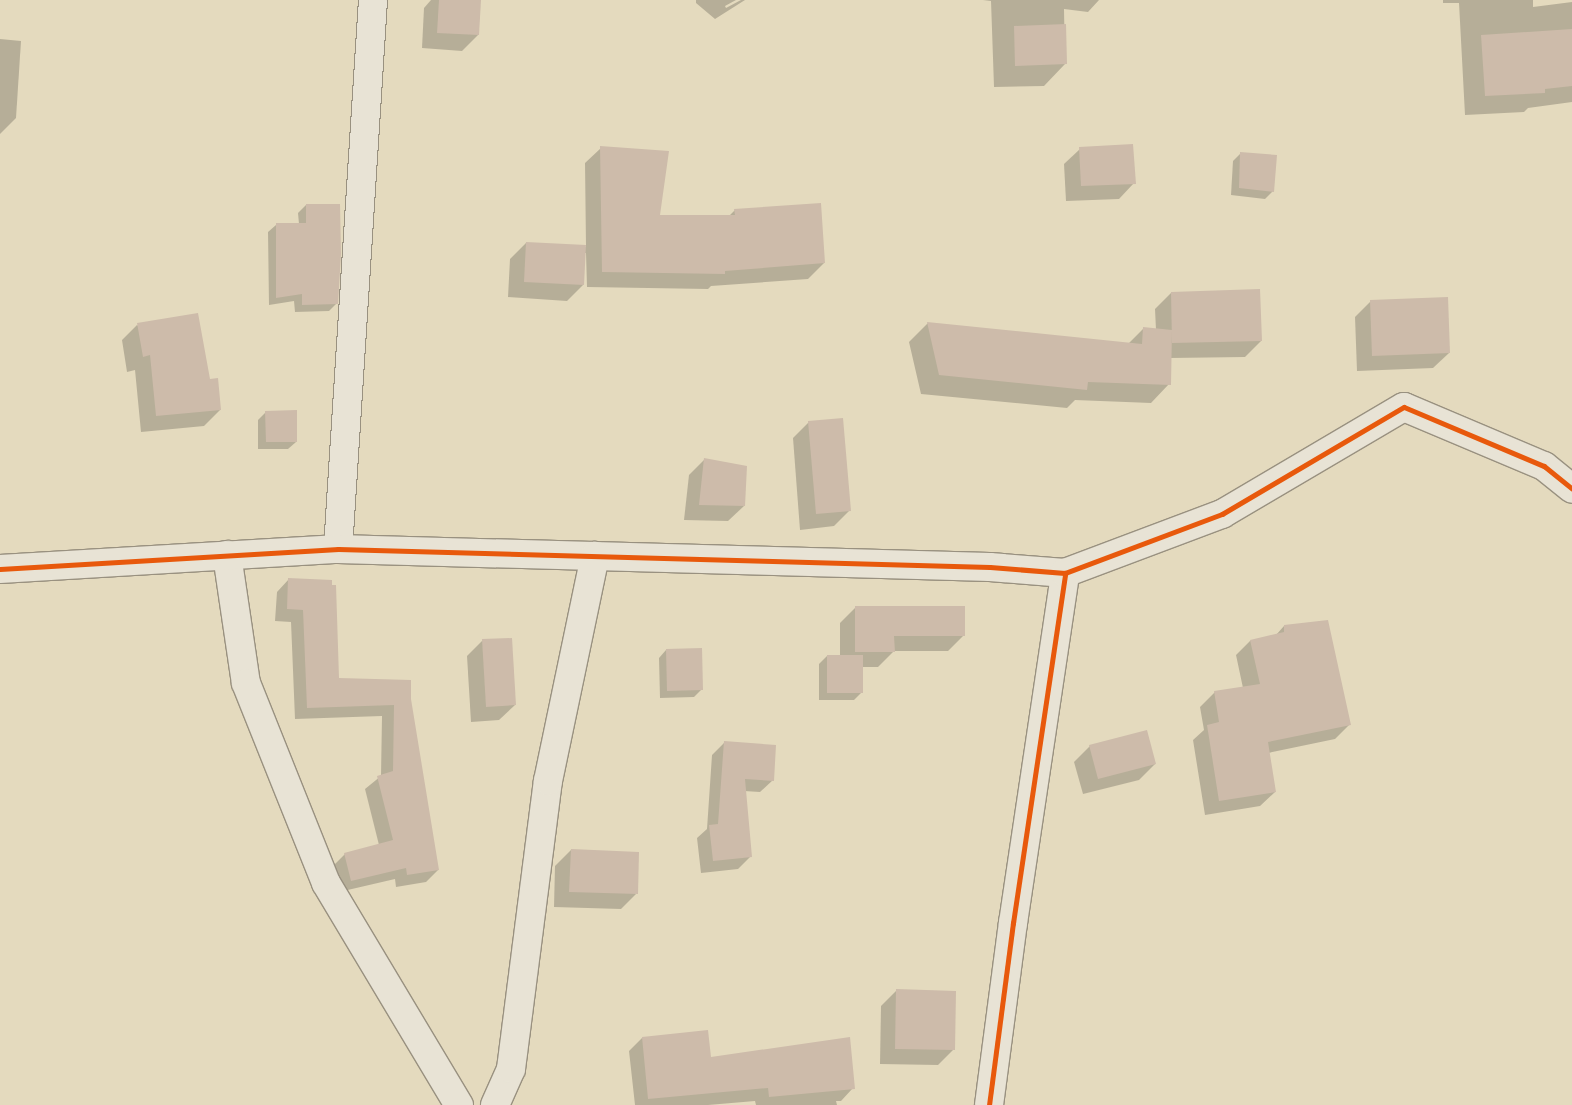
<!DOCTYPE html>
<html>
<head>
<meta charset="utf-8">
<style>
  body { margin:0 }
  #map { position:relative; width:1572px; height:1105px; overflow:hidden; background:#e4dabe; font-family:"Old Standard TT",serif }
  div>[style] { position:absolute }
  .shadow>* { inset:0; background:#0003 }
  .building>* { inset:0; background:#cdbbaa }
  .roads { filter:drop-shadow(1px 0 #999180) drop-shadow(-1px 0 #999180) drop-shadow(0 1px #999180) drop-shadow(0 -1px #999180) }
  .minor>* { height:28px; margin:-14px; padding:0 14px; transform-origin:14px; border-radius:14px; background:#e8e3d5 }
  .cycleway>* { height:5px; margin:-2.5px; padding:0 2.5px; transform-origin:2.5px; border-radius:2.5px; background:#e8590c }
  span { translate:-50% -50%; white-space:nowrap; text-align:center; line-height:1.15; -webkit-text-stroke:5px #f7eccb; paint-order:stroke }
</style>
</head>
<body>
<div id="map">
  <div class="shadow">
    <i style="clip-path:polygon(431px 0,480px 0,478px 35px,462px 51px,422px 48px,424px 8px)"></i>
    <i style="clip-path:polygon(696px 0,736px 0,725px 6px,726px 8px,741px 0,745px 0,715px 19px,696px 3px)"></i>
    <i style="clip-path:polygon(983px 0,1099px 0,1088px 12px,1064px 9px,1065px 64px,1044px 86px,994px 87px,991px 1px)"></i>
    <i style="clip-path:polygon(1443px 0,1533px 0,1533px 7px,1572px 2px,1572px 102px,1528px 108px,1524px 112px,1465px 115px,1459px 3px,1443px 3px)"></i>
    <i style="clip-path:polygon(0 39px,21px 41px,16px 118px,0 134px)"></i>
    <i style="clip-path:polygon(601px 148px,659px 216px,728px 217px,735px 210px,824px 263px,808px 279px,711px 286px,708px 289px,587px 287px,586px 253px,584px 253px,583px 285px,567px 301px,508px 297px,510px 259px,526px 243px,586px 247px,585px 163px)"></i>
    <i style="clip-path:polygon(1080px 149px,1134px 183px,1119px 199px,1066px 201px,1064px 164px)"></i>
    <i style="clip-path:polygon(1240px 154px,1273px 191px,1265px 199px,1231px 195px,1233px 161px)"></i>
    <i style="clip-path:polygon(306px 205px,337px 303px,329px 311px,295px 312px,294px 301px,269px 305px,268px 232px,276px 225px,299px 224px,298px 213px)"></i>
    <i style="clip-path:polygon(1171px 293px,1261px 341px,1245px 357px,1170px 358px,1169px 384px,1151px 403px,1075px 400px,1067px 408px,921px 394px,909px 342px,928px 323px,1128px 344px,1143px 329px,1156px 330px,1155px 309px)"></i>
    <i style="clip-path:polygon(1371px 301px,1449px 353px,1433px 368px,1357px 371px,1355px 317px)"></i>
    <i style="clip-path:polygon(137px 325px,209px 380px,220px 410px,204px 426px,141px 432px,135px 370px,127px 372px,122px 340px)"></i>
    <i style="clip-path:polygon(266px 412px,296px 442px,288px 449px,258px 449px,258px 420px)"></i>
    <i style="clip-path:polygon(809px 422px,849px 511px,834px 526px,800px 530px,793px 438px)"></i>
    <i style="clip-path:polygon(705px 459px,744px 506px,728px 521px,684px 520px,689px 475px)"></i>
    <i style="clip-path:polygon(289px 579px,338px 679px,410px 699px,438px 870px,426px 882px,396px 887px,395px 879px,339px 892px,333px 866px,345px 854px,379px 845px,365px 789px,381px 776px,382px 716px,295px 719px,291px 622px,275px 621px,277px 592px)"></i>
    <i style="clip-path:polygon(856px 607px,963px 636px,948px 651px,894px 651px,878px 667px,862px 667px,862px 692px,854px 700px,819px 700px,819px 664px,827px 656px,840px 656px,840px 623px)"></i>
    <i style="clip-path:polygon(1284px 626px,1349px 725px,1335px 739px,1268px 753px,1275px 792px,1260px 806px,1205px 815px,1193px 740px,1204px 730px,1200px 707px,1215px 692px,1243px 688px,1236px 655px,1250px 641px,1276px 635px)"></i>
    <i style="clip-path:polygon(483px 640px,515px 705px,499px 720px,471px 722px,467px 656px)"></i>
    <i style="clip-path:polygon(666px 650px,701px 690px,694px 697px,660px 698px,659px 658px)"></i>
    <i style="clip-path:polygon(724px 743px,773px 780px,760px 792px,744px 791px,750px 857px,738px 869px,701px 873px,697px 838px,707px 829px,712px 755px)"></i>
    <i style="clip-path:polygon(1090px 746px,1155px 764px,1139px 780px,1083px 794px,1074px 762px)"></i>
    <i style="clip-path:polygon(571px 850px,636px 894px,621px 909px,554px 907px,555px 866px)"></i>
    <i style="clip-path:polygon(897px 990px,953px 1050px,938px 1065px,880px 1064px,881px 1006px)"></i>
    <i style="clip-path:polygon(642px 1038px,709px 1058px,853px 1088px,841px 1101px,836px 1101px,837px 1105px,756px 1105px,755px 1101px,708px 1105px,635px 1105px,629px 1051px)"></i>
  </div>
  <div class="building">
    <i style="clip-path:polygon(439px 0,481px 0,479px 35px,437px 33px)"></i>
    <i style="clip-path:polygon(1066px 24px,1067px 64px,1015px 66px,1014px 26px)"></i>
    <i style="clip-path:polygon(1572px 29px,1572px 86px,1545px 89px,1545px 93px,1485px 96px,1481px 35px)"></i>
    <i style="clip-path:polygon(1133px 144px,1136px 184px,1081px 186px,1079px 147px)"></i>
    <i style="clip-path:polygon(600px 146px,669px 151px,660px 215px,735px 215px,734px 209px,821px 203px,825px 263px,725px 271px,725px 274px,602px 272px)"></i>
    <i style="clip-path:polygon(1240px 152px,1277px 155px,1274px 192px,1239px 188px)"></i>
    <i style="clip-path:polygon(306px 204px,340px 204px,341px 254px,338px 304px,302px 305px,302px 294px,276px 298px,276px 223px,306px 223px)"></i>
    <i style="clip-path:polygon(526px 242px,586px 245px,584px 285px,524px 282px)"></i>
    <i style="clip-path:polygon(1260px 289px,1262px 341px,1172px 343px,1171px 292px)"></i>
    <i style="clip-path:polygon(1448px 297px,1450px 353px,1372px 356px,1370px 300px)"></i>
    <i style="clip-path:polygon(198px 313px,210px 379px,218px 378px,221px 410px,156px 416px,150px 355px,143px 357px,137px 323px)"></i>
    <i style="clip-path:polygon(927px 322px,1142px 344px,1143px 327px,1172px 330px,1171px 385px,1088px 382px,1087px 390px,939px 375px)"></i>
    <i style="clip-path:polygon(297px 410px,297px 442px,266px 442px,265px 411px)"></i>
    <i style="clip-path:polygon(843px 418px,851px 511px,816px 514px,808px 421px)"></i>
    <i style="clip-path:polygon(704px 458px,747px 466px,745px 506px,699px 505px)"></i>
    <i style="clip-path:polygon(288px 578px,332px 580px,332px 585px,336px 585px,339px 678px,411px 680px,411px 699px,439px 870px,407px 875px,406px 868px,351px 881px,344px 853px,393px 840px,377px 776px,393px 771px,394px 705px,307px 708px,303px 610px,287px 609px)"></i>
    <i style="clip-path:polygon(855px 606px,965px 606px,965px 636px,894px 636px,895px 652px,855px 652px)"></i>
    <i style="clip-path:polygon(1328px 620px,1351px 725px,1268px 742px,1276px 792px,1219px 801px,1207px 725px,1219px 722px,1214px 691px,1260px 684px,1250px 640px,1284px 632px,1284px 625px)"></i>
    <i style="clip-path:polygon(512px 638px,516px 705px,486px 707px,482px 639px)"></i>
    <i style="clip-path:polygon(702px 648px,703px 690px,667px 691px,666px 649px)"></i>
    <i style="clip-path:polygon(827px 655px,863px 655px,863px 693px,827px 693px)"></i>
    <i style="clip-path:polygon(1147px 730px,1156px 764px,1098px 779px,1089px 745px)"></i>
    <i style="clip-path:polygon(724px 741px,776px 745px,774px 781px,745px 779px,752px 857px,713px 861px,709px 825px,718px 824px)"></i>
    <i style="clip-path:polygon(571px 849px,639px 852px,638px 894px,569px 892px)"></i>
    <i style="clip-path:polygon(896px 989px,956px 991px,955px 1050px,895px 1049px)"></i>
    <i style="clip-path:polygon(708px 1030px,711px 1057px,850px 1037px,855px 1089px,769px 1097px,768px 1088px,648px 1099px,642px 1037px)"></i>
  </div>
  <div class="roads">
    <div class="minor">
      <i style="left:338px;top:549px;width:550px;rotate:-86.35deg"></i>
      <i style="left:227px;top:555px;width:129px;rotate:81.6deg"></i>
      <i style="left:246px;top:683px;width:215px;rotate:68.2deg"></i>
      <i style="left:326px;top:883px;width:259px;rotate:59.1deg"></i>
      <i style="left:0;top:569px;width:339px;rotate:-3.4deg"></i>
      <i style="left:338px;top:549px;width:652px;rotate:1.58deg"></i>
      <i style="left:990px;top:567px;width:75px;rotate:4.6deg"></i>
      <i style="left:495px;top:1105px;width:39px;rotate:-66deg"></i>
      <i style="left:511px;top:1069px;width:290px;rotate:-82.7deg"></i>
      <i style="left:548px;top:781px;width:230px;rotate:-78.2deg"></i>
      <i style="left:989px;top:1105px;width:184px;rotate:-82.5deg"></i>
      <i style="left:1013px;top:923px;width:354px;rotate:-81.5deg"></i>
      <i style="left:1065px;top:573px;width:168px;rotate:-20.6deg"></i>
      <i style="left:1222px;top:514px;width:211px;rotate:-30.5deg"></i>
      <i style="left:1404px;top:407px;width:152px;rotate:22.9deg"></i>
      <i style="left:1544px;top:466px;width:36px;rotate:39deg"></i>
    </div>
  </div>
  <div class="cycleway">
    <i style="left:0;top:569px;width:339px;rotate:-3.4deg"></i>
    <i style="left:338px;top:549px;width:652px;rotate:1.58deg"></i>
    <i style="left:990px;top:567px;width:75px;rotate:4.6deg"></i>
    <i style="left:989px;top:1105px;width:184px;rotate:-82.5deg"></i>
    <i style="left:1013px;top:923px;width:354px;rotate:-81.5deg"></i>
    <i style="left:1065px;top:573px;width:168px;rotate:-20.6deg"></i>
    <i style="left:1222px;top:514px;width:211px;rotate:-30.5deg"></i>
    <i style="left:1404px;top:407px;width:152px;rotate:22.9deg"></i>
    <i style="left:1544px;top:466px;width:36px;rotate:39deg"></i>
  </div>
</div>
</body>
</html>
